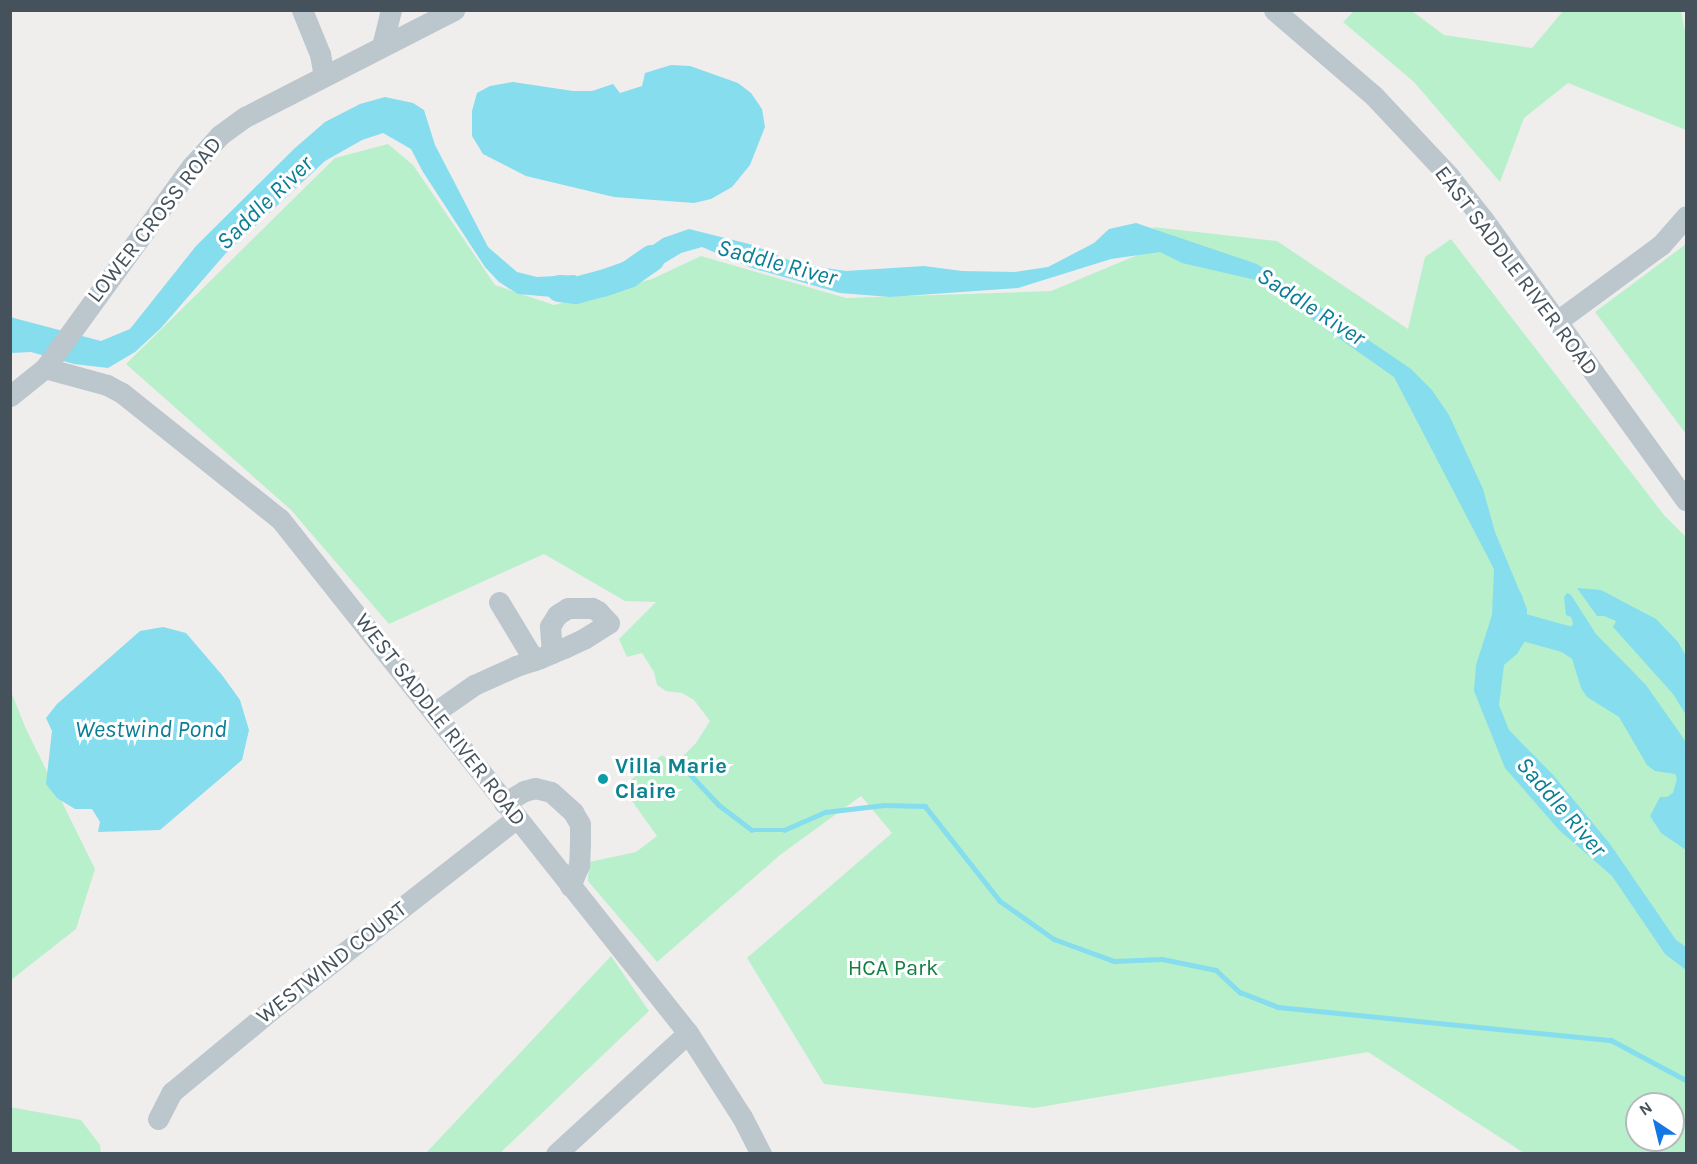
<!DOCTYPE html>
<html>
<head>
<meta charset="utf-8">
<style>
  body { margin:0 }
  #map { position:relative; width:1697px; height:1164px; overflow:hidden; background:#f0eded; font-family:Karla,sans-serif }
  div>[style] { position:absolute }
  .green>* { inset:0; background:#b9f0cc }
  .water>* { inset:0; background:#85ddee }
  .stream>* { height:4.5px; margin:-2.25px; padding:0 2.25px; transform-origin:2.25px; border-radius:2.25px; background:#85ddee }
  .river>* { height:27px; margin:-13.5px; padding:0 13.5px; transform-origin:13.5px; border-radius:13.5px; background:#85ddee }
  .minor>* { height:21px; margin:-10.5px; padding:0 10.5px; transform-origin:10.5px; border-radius:10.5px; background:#bbc6cd }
  .dots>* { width:16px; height:16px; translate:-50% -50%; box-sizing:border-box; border:3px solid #fff; border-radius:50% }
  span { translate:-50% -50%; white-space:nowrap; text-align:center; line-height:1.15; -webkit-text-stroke:6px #fff; paint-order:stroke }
  .street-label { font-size:22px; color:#45525b }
  .culture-label { font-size:22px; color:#0d838f; font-weight:700 }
  .left { translate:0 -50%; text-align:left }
  .park-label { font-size:22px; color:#147e44 }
  .water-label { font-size:24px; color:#097e94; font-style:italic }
  .frame { position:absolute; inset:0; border:12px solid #45525b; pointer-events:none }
  .north { position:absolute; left:1625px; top:1092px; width:60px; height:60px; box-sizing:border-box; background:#fff; border:2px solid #b5babd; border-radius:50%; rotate:325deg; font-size:16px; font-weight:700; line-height:24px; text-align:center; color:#45525b }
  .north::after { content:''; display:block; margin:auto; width:21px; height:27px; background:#1378e4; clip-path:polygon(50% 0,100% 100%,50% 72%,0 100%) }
</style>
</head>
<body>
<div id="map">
  <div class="green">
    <i style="clip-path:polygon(1354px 11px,1412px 11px,1444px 35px,1532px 48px,1563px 11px,1681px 11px,1686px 36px,1686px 130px,1568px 83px,1524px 118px,1500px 182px,1414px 82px,1343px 22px)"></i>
    <i style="clip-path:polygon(evenodd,388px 144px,413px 165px,495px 285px,554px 305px,652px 279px,701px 256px,846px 298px,1051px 291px,1159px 246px,1153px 227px,1277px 241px,1408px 329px,1425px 257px,1451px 239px,1664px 515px,1686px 537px,1686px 1153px,1524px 1153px,1368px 1052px,1034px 1108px,824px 1084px,747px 958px,892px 833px,861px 796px,780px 855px,657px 962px,588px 881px,589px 862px,636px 852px,657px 836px,622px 787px,662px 755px,668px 759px,680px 759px,696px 743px,710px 721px,694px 700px,682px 693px,666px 691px,657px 685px,654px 672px,642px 653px,627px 657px,619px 639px,656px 602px,625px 601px,544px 554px,389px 624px,291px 510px,126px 364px,335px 158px,388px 144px,1637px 1104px,1673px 1104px,1673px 1140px,1637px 1140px,1637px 1104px)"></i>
    <i style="clip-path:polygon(1686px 244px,1686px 434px,1595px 312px)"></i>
    <i style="clip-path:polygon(10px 689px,26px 729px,95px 869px,76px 929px,11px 980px)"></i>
    <i style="clip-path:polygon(611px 956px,649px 1011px,500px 1153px,426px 1153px)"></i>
    <i style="clip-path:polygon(10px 1107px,81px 1120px,100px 1145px,101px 1153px,11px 1153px)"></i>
  </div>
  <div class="water">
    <i style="clip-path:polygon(671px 65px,690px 66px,738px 83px,751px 93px,762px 109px,765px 127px,750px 165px,732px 187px,711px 199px,694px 203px,614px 197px,526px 176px,483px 154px,472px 136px,472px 111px,477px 93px,490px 86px,513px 82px,573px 91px,592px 91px,613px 84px,620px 93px,642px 86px,645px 73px)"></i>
    <i style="clip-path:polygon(385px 97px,413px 103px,424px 110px,435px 145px,488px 247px,517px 272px,537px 277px,575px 275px,585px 283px,598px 287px,612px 283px,623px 275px,630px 263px,650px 247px,663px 238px,689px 229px,753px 245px,798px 264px,846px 271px,924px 266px,962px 271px,1015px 272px,1048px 267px,1094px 243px,1109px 229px,1136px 223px,1257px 264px,1411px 369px,1432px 390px,1449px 415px,1483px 489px,1495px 532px,1527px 609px,1525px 641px,1517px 654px,1504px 665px,1499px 705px,1509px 730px,1554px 776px,1610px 844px,1676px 940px,1686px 947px,1686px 970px,1665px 954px,1612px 876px,1559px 830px,1505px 768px,1474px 691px,1476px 665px,1492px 615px,1494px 569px,1394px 377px,1256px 280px,1182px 263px,1160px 252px,1111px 259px,1018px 288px,890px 297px,840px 293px,752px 268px,702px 247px,681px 253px,617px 292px,586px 300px,518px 294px,499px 282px,485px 267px,423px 172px,411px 149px,383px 133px,362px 140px,325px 161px,226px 253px,161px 328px,135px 352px,108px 368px,74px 364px,31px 352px,11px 353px,10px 317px,101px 341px,130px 329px,196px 246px,295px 148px,325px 122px,360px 104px)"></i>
    <i style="clip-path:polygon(1577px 588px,1601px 590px,1656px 619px,1678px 642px,1686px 656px,1686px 715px,1673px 694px,1613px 627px,1616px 621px,1604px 616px,1597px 616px)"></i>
    <i style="clip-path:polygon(1567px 593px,1571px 595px,1596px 634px,1646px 685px,1686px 742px,1686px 850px,1661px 833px,1650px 816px,1660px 797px,1667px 797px,1673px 793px,1677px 779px,1675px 774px,1655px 771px,1647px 765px,1619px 717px,1587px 697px,1581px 688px,1570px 652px,1569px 635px,1573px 623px,1571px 617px,1566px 615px,1564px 597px)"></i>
    <i style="clip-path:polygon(163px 627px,186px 633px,222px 675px,240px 700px,249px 730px,242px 760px,160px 830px,98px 832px,100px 822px,92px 809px,75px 809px,57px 798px,46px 784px,52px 731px,46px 718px,57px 704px,140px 631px)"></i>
  </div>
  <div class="stream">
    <i style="left:690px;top:774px;width:42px;rotate:46.9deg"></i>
    <i style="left:719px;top:805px;width:41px;rotate:37.1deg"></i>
    <i style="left:752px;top:830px;width:32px"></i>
    <i style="left:784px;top:830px;width:45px;rotate:-23.7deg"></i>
    <i style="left:825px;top:812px;width:59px;rotate:-6.8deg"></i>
    <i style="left:884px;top:805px;width:41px;rotate:1.4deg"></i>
    <i style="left:925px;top:806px;width:121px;rotate:51.7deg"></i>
    <i style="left:1000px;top:901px;width:66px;rotate:35.1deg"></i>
    <i style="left:1054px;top:939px;width:64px;rotate:20.1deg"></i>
    <i style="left:1114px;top:961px;width:48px;rotate:-2.4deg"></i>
    <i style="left:1162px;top:959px;width:55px;rotate:11.5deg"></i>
    <i style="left:1216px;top:970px;width:33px;rotate:43deg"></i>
    <i style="left:1240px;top:992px;width:41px;rotate:21.5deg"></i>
    <i style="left:1278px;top:1007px;width:335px;rotate:5.7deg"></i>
    <i style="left:1611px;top:1040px;width:85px;rotate:28.1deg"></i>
  </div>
  <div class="river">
    <i style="left:559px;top:288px;width:16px;rotate:7deg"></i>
    <i style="left:575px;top:290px;width:28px;rotate:-15deg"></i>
    <i style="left:602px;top:283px;width:28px;rotate:-19deg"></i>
    <i style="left:628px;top:274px;width:28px;rotate:-35deg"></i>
    <i style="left:1509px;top:600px;width:24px;rotate:81deg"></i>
    <i style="left:1513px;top:624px;width:56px;rotate:15.5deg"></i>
    <i style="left:1567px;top:639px;width:40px;rotate:34deg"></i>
  </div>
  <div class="minor">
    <i style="left:302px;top:10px;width:48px;rotate:67.8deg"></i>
    <i style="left:320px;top:54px;width:22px;rotate:80deg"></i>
    <i style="left:1274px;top:10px;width:132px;rotate:40.7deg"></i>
    <i style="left:1374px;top:96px;width:110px;rotate:46.8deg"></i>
    <i style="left:1449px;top:176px;width:55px;rotate:51.7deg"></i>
    <i style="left:1483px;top:219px;width:347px;rotate:54.2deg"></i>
    <i style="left:382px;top:46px;width:37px;rotate:-76deg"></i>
    <i style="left:1556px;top:322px;width:130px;rotate:-36.3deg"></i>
    <i style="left:1661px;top:245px;width:38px;rotate:-49deg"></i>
    <i style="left:45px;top:368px;width:64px;rotate:15.3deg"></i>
    <i style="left:107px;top:385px;width:17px;rotate:28deg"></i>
    <i style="left:122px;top:393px;width:202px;rotate:38.6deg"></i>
    <i style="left:280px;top:519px;width:656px;rotate:51.56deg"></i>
    <i style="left:688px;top:1033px;width:100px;rotate:57.3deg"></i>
    <i style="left:742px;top:1117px;width:42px;rotate:62.8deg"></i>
    <i style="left:10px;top:396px;width:45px;rotate:-38.7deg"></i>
    <i style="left:45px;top:368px;width:250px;rotate:-54deg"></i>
    <i style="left:192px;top:166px;width:42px;rotate:-47.9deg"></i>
    <i style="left:220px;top:135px;width:31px;rotate:-36deg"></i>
    <i style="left:245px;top:117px;width:235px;rotate:-27.1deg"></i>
    <i style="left:499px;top:602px;width:68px;rotate:58.9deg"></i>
    <i style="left:434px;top:713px;width:49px;rotate:-35deg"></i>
    <i style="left:474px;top:685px;width:46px;rotate:-24.3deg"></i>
    <i style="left:516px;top:666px;width:25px;rotate:-18deg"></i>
    <i style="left:540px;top:658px;width:26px;rotate:-23deg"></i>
    <i style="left:564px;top:648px;width:23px;rotate:-25deg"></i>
    <i style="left:585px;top:638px;width:28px;rotate:-32deg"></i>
    <i style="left:609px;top:623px;width:16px;rotate:-133deg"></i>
    <i style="left:598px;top:611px;width:7px;rotate:-153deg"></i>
    <i style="left:592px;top:608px;width:24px;rotate:180deg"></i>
    <i style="left:568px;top:608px;width:13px;rotate:148deg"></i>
    <i style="left:557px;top:615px;width:13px;rotate:122deg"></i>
    <i style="left:550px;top:626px;width:27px;rotate:86deg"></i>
    <i style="left:504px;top:803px;width:23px;rotate:-31deg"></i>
    <i style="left:524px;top:791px;width:11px;rotate:-15deg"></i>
    <i style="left:535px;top:788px;width:16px;rotate:14deg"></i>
    <i style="left:551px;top:792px;width:30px;rotate:42deg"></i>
    <i style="left:573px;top:812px;width:14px;rotate:60deg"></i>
    <i style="left:580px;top:824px;width:18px;rotate:90deg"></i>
    <i style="left:580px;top:842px;width:23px;rotate:92deg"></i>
    <i style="left:579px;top:865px;width:23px;rotate:113deg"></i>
    <i style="left:158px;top:1119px;width:30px;rotate:-63deg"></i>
    <i style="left:172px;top:1092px;width:129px;rotate:-39.6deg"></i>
    <i style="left:271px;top:1010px;width:312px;rotate:-38deg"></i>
    <i style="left:556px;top:1154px;width:179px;rotate:-42.5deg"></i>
  </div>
  <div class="dots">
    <i style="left:603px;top:779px;background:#0f9aa8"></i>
  </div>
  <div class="street-label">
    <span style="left:155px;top:220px;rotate:-52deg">LOWER CROSS ROAD</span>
    <span style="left:1516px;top:271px;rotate:53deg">EAST SADDLE RIVER ROAD</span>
    <span style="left:440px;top:720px;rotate:52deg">WEST SADDLE RIVER ROAD</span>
    <span style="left:332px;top:963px;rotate:-38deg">WESTWIND COURT</span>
  </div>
  <div class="culture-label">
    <span class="left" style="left:615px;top:779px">Villa Marie<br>Claire</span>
  </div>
  <div class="park-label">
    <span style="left:893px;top:969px">HCA Park</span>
  </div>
  <div class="water-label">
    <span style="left:265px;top:203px;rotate:-44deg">Saddle River</span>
    <span style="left:777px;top:263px;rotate:15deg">Saddle River</span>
    <span style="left:1311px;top:307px;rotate:33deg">Saddle River</span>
    <span style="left:151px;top:730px">Westwind Pond</span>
    <span style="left:1561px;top:807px;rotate:49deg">Saddle River</span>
  </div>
  <div class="frame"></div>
  <div class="north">N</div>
</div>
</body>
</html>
